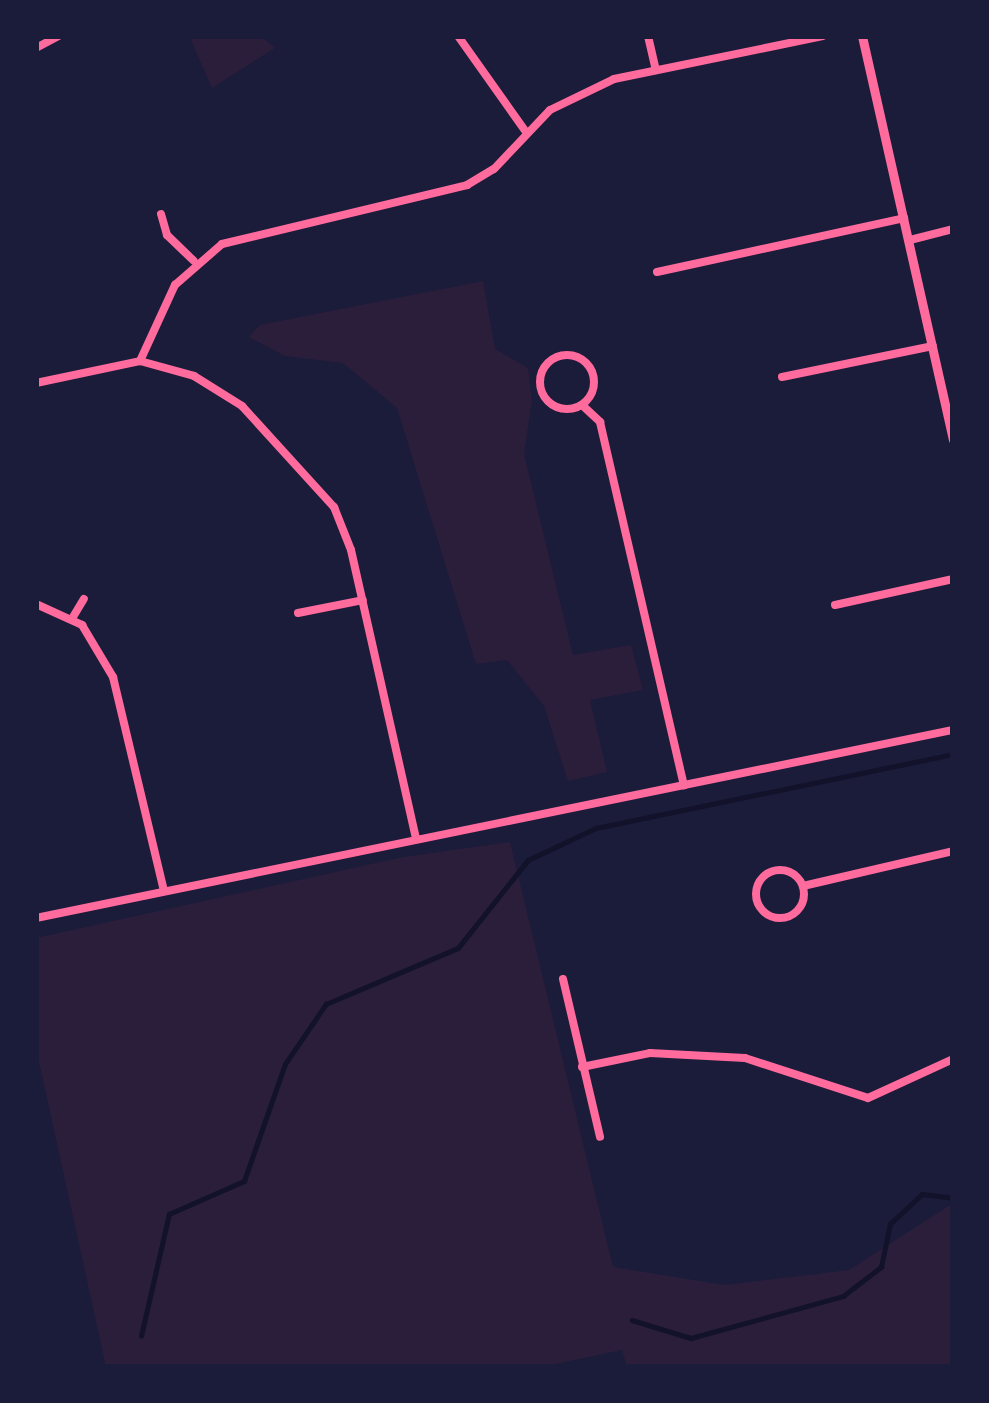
<!DOCTYPE html>
<html>
<head>
<meta charset="utf-8">
<style>
  body { margin:0 }
  #map { position:relative; width:989px; height:1403px; overflow:hidden; background:#1b1b3a; font-family:Montserrat,sans-serif }
  div>[style] { position:absolute }
  .green>* { inset:0; background:#2a1e3b }
  .stream>* { height:4.5px; margin:-2.25px; padding:0 2.25px; transform-origin:2.25px; border-radius:2.25px; background:#12122b }
  .minor>* { height:8px; margin:-4px; padding:0 4px; transform-origin:4px; border-radius:4px; background:#ff6b9d }
  .minor>.ring { margin:-4px; padding:0; box-sizing:content-box; background:none; border:8px solid #ff6b9d; border-radius:50% }
  .tertiary>* { height:9px; margin:-4.5px; padding:0 4.5px; transform-origin:4.5px; border-radius:4.5px; background:#ff6b9d }
  span { translate:-50% -50%; white-space:nowrap; text-align:center; line-height:1.15; -webkit-text-stroke:12px #1b1b3a; paint-order:stroke }
  .frame { position:absolute; inset:0; border:39px solid #1b1b3a; pointer-events:none }
</style>
</head>
<body>
<div id="map">
  <div class="green">
    <i style="clip-path:polygon(189px 36px,261px 36px,275px 48px,212px 88px)"></i>
    <i style="clip-path:polygon(483px 281px,495px 349px,528px 368px,532px 401px,524px 454px,573px 655px,631px 645px,643px 690px,590px 700px,607px 772px,568px 781px,544px 706px,507px 660px,476px 664px,397px 408px,343px 363px,285px 356px,249px 337px,260px 325px)"></i>
    <i style="clip-path:polygon(510px 842px,613px 1267px,725px 1285px,849px 1270px,953px 1203px,953px 1367px,627px 1367px,622px 1350px,542px 1367px,106px 1367px,36px 1048px,36px 938px,403px 857px)"></i>
  </div>
  <div class="stream">
    <i style="left:632px;top:1320px;width:62px;rotate:17deg"></i>
    <i style="left:691px;top:1338px;width:158px;rotate:-15.4deg"></i>
    <i style="left:843px;top:1296px;width:48px;rotate:-37.3deg"></i>
    <i style="left:881px;top:1267px;width:44px;rotate:-78.2deg"></i>
    <i style="left:890px;top:1224px;width:44px;rotate:-43.2deg"></i>
    <i style="left:922px;top:1194px;width:31px;rotate:7deg"></i>
    <i style="left:141px;top:1336px;width:125px;rotate:-77.1deg"></i>
    <i style="left:169px;top:1214px;width:82px;rotate:-23.7deg"></i>
    <i style="left:244px;top:1181px;width:124px;rotate:-70.7deg"></i>
    <i style="left:285px;top:1064px;width:73px;rotate:-55.7deg"></i>
    <i style="left:326px;top:1004px;width:143px;rotate:-23deg"></i>
    <i style="left:458px;top:948px;width:112px;rotate:-51.5deg"></i>
    <i style="left:528px;top:860px;width:75px;rotate:-25.2deg"></i>
    <i style="left:596px;top:828px;width:365px;rotate:-11.7deg"></i>
  </div>
  <div class="minor">
    <i style="left:458px;top:36px;width:118px;rotate:54.7deg"></i>
    <i style="left:648px;top:36px;width:35px;rotate:77deg"></i>
    <i style="left:36px;top:48px;width:26px;rotate:-28deg"></i>
    <i style="left:161px;top:214px;width:22px;rotate:74deg"></i>
    <i style="left:167px;top:235px;width:37px;rotate:44deg"></i>
    <i style="left:910px;top:240px;width:44px;rotate:-14.3deg"></i>
    <i style="left:657px;top:272px;width:253px;rotate:-12.3deg"></i>
    <i class="ring" style="left:540px;top:355px;width:46px;height:46px"></i>
    <i style="left:140px;top:361px;width:56px;rotate:15.5deg"></i>
    <i style="left:194px;top:376px;width:57px;rotate:32deg"></i>
    <i style="left:242px;top:406px;width:137px;rotate:47.7deg"></i>
    <i style="left:334px;top:507px;width:46px;rotate:68.4deg"></i>
    <i style="left:351px;top:550px;width:296px;rotate:77.3deg"></i>
    <i style="left:782px;top:377px;width:154px;rotate:-11.6deg"></i>
    <i style="left:36px;top:383px;width:106px;rotate:-11.9deg"></i>
    <i style="left:140px;top:361px;width:84px;rotate:-65.3deg"></i>
    <i style="left:175px;top:285px;width:62px;rotate:-41.1deg"></i>
    <i style="left:222px;top:244px;width:252px;rotate:-13.5deg"></i>
    <i style="left:467px;top:185px;width:31px;rotate:-31deg"></i>
    <i style="left:494px;top:169px;width:81px;rotate:-46.5deg"></i>
    <i style="left:550px;top:110px;width:71px;rotate:-25.8deg"></i>
    <i style="left:614px;top:79px;width:213px;rotate:-11.6deg"></i>
    <i style="left:582px;top:405px;width:25px;rotate:43deg"></i>
    <i style="left:600px;top:422px;width:373px;rotate:77deg"></i>
    <i style="left:36px;top:604px;width:51px;rotate:24.5deg"></i>
    <i style="left:82px;top:625px;width:61px;rotate:59.2deg"></i>
    <i style="left:113px;top:677px;width:220px;rotate:76.6deg"></i>
    <i style="left:835px;top:605px;width:121px;rotate:-12.4deg"></i>
    <i style="left:298px;top:613px;width:66px;rotate:-11.3deg"></i>
    <i style="left:73px;top:617px;width:21px;rotate:-59deg"></i>
    <i class="ring" style="left:756px;top:870px;width:40px;height:40px"></i>
    <i style="left:803px;top:886px;width:154px;rotate:-13.1deg"></i>
    <i style="left:36px;top:918px;width:936px;rotate:-11.59deg"></i>
    <i style="left:563px;top:979px;width:162px;rotate:76.8deg"></i>
    <i style="left:582px;top:1067px;width:69px;rotate:-11.6deg"></i>
    <i style="left:650px;top:1053px;width:95px;rotate:3deg"></i>
    <i style="left:745px;top:1058px;width:129px;rotate:18deg"></i>
    <i style="left:868px;top:1098px;width:94px;rotate:-24.6deg"></i>
  </div>
  <div class="tertiary">
    <i style="left:862px;top:36px;width:414px;rotate:77.3deg"></i>
  </div>
  <div class="frame"></div>
</div>
</body>
</html>
